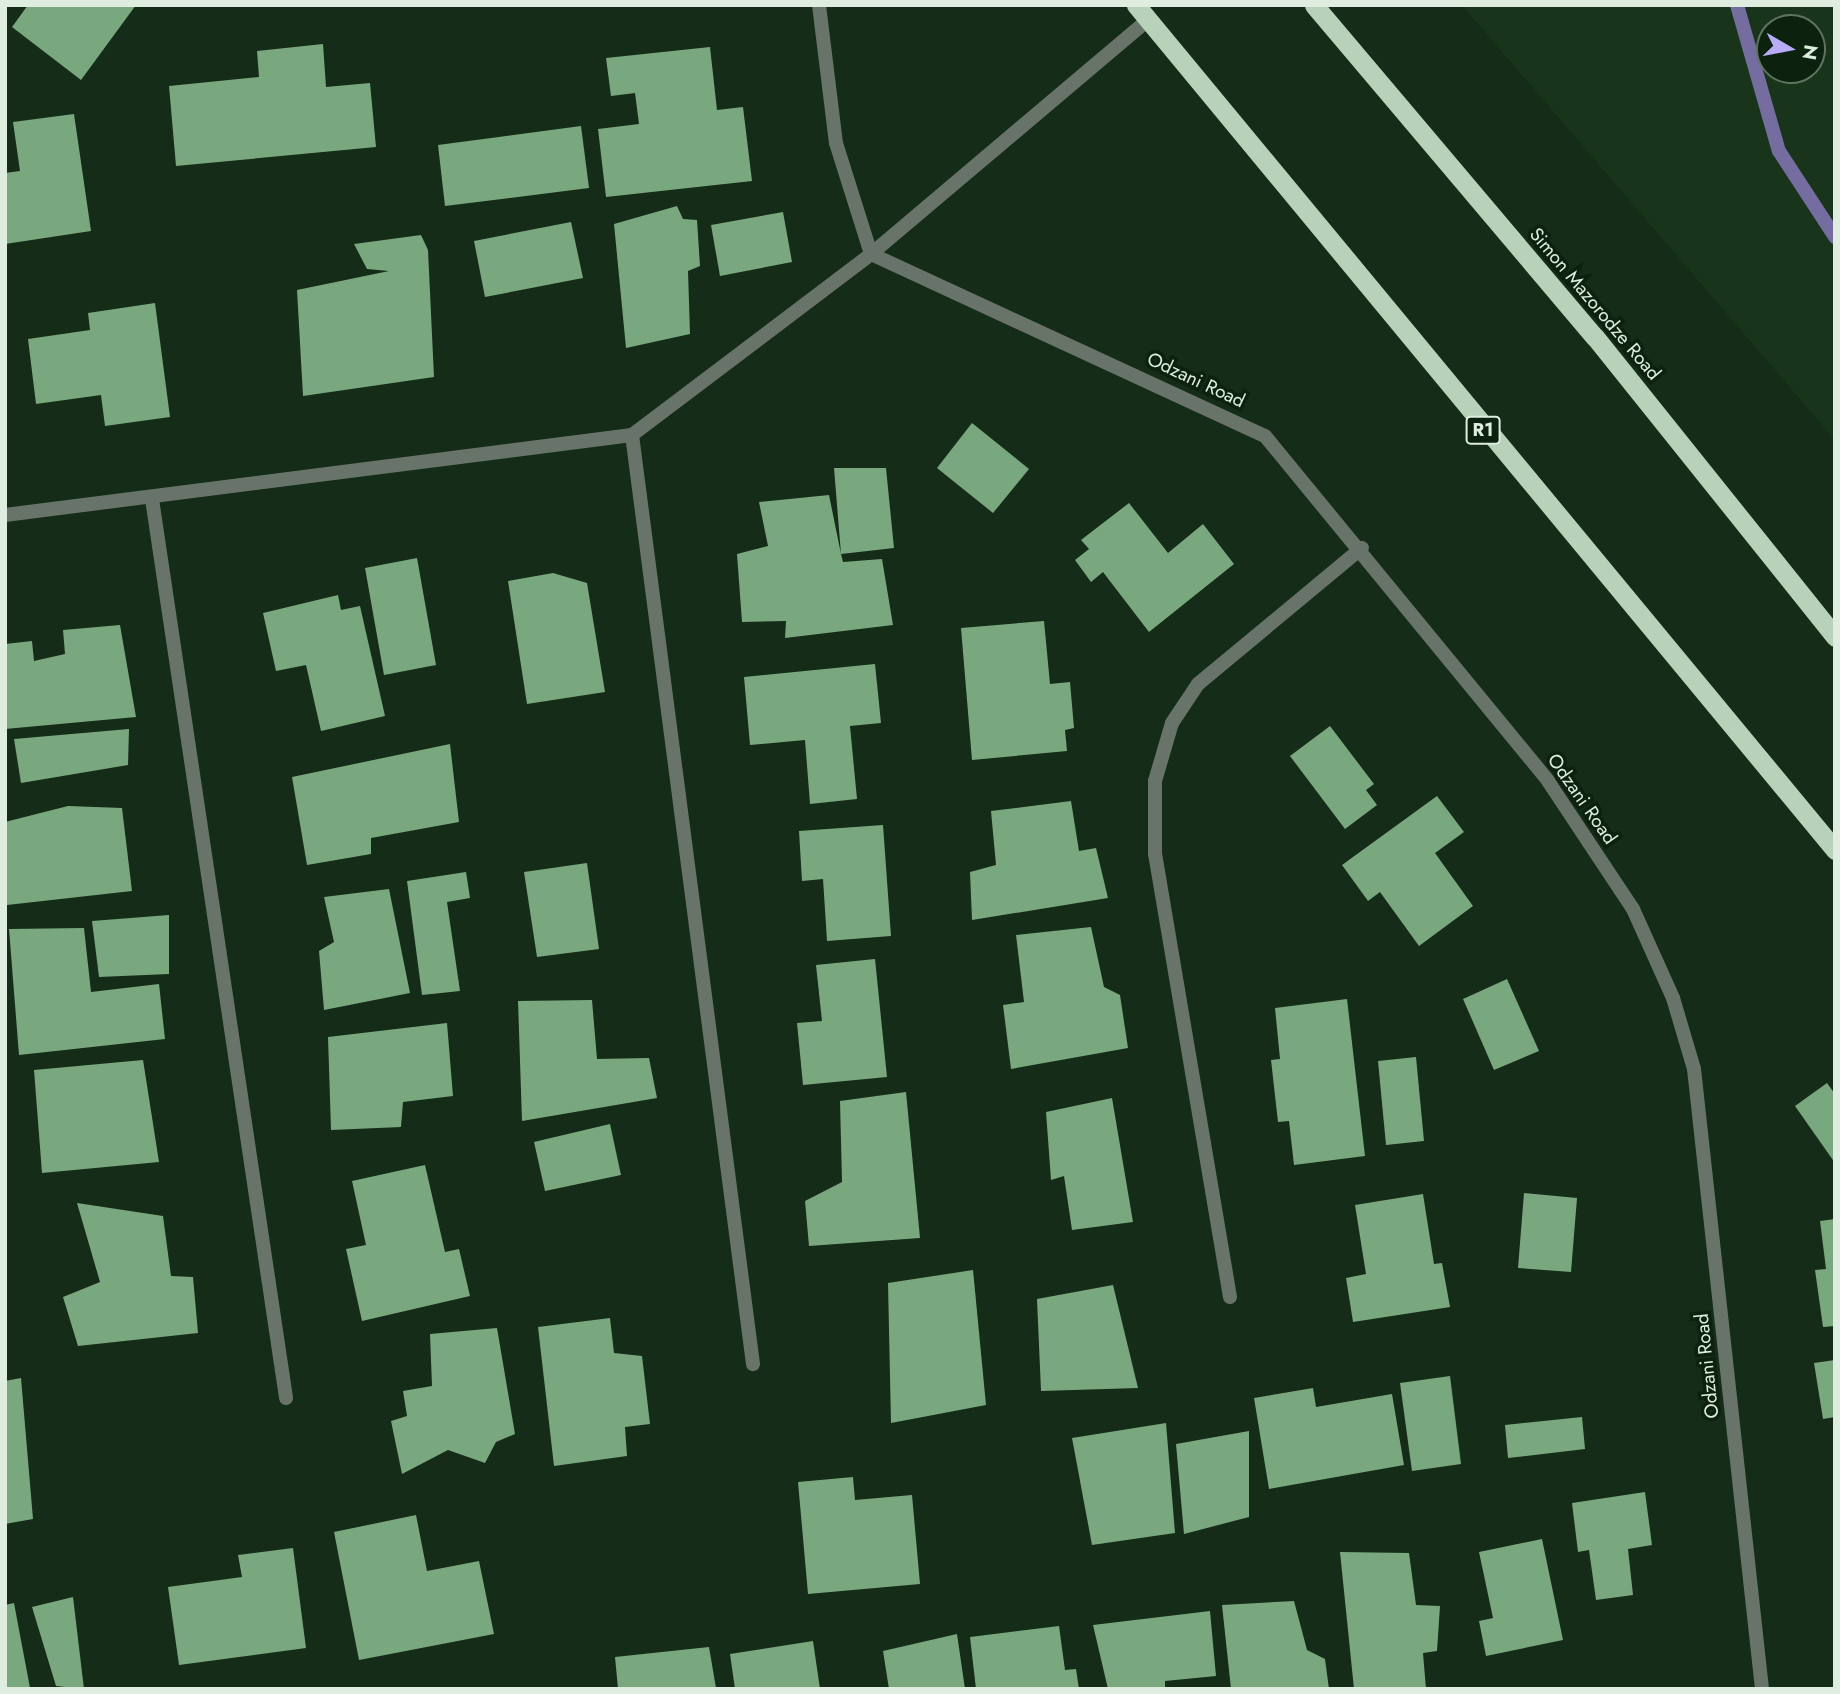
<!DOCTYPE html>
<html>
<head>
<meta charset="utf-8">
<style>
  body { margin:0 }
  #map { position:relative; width:1840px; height:1694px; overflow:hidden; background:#152c18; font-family:Jost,sans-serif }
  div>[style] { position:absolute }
  .built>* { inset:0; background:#18351c }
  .stream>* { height:14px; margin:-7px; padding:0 7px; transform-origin:7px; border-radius:7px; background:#756c9f }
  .building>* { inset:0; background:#7aa87e }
  .minor>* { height:14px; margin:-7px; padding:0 7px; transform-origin:7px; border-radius:7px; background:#687469 }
  .trunk>* { height:19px; margin:-9.5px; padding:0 9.5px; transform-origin:9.5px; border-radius:9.5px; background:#b8d2ba }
  span { translate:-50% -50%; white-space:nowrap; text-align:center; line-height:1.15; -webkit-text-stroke:7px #0c220f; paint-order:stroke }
  .shield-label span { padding:2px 5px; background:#0c220f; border:2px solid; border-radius:5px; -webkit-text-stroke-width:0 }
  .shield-label { font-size:18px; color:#deeddf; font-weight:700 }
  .street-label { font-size:19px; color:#deeddf }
  .frame { position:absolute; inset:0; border:7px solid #deeddf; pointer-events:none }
  .north { position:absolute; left:1756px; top:14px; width:70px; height:70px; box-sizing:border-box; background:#0c220f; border:2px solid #607362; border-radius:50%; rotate:100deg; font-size:19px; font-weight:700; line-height:28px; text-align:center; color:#deeddf }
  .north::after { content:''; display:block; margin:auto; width:24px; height:32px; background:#b8abf7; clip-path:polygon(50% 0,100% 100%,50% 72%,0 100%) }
</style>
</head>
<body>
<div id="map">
  <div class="built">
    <i style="clip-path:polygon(evenodd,1462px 5px,1835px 5px,1835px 440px,1462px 5px,1770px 28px,1812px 28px,1812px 70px,1770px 70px,1770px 28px)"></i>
  </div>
  <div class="stream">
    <i style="left:1737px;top:5px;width:152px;rotate:74deg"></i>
    <i style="left:1779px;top:151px;width:103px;rotate:56.9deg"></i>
  </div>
  <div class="building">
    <i style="clip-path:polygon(28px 5px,136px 5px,81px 80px,12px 27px)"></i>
    <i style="clip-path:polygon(323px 44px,326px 87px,370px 83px,376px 147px,176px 166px,169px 86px,259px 77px,257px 51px)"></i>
    <i style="clip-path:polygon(710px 47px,717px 110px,743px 107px,752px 181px,606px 197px,598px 129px,639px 124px,635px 93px,611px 96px,606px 58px)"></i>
    <i style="clip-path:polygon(74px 114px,91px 231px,5px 244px,5px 173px,20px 171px,13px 122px)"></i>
    <i style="clip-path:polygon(581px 126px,589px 188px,445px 206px,438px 145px)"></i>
    <i style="clip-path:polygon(677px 206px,683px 219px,697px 220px,700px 266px,688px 271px,690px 334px,626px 348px,614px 224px)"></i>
    <i style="clip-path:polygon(783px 212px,792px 262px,720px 276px,711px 225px)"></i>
    <i style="clip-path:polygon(571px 222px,583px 278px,485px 297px,474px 241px)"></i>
    <i style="clip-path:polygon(421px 235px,428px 250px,434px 377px,303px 396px,297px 290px,389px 271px,367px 269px,354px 244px)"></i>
    <i style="clip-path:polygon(155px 303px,170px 417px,105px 426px,101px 395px,36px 404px,28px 339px,90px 330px,88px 313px)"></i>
    <i style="clip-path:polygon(972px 423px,1029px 469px,993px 513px,937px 468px)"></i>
    <i style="clip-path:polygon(834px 468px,886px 468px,894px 548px,841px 554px,843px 562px,882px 559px,893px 625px,785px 638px,786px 621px,742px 622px,737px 554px,768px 546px,759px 502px,829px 495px,841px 554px)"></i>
    <i style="clip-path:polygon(1129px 503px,1168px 553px,1203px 524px,1234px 564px,1149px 632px,1103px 572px,1091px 582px,1075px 560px,1089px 549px,1081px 540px)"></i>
    <i style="clip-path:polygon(417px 558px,436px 665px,384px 675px,365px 568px)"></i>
    <i style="clip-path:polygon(553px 573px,587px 583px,605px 692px,527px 704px,508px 581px)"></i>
    <i style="clip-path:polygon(338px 595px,341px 610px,360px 606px,385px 716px,321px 731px,306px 665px,276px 671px,263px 613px)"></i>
    <i style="clip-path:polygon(1044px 621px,1050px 684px,1070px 682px,1074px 728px,1065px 730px,1067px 751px,972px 760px,961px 628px)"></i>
    <i style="clip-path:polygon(120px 625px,136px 717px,5px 729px,5px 644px,32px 641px,34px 661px,65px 654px,63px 630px)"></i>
    <i style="clip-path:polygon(875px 664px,881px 723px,850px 726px,857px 799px,810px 804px,805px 740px,750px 745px,744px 677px)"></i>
    <i style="clip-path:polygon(1330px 726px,1374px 784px,1366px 790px,1377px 805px,1345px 829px,1290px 756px)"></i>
    <i style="clip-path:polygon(129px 729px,128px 765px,21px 783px,14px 739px)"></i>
    <i style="clip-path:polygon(450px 744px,459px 822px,371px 838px,371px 854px,307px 865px,292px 777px)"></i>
    <i style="clip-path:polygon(1437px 796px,1464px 832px,1435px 853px,1473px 906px,1419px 946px,1380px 892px,1368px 901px,1342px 865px)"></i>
    <i style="clip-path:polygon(1071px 801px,1079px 851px,1096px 848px,1108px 898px,972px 920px,970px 872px,996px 865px,991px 811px)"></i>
    <i style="clip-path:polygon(68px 806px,122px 808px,132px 891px,7px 905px,5px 822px)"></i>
    <i style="clip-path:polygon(883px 825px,891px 936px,827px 941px,823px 879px,802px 881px,799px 831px)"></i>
    <i style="clip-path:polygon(587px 863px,599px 949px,537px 957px,524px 872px)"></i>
    <i style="clip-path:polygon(466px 872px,470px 898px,447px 902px,460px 991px,422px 995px,407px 881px)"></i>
    <i style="clip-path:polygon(389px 889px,410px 993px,324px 1010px,319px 951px,334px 942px,324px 897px)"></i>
    <i style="clip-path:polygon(169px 915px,169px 974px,99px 977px,92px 921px)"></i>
    <i style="clip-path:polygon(1091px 927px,1104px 987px,1120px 995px,1128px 1048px,1011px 1069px,1003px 1005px,1024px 1002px,1016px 935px)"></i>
    <i style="clip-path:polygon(84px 928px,91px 992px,159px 984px,165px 1039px,19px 1055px,9px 929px)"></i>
    <i style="clip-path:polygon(875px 959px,887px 1077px,803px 1085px,797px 1023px,822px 1021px,816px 965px)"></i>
    <i style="clip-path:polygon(1507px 979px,1539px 1051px,1494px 1070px,1463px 999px)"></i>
    <i style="clip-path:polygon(1347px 999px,1365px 1156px,1294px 1165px,1289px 1121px,1278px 1122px,1271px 1060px,1280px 1059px,1275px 1008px)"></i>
    <i style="clip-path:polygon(592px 1000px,597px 1059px,649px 1058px,657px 1098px,522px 1121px,518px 1001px)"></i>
    <i style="clip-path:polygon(447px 1023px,453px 1096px,403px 1102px,401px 1127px,331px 1130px,328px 1037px)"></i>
    <i style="clip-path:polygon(1416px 1057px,1424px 1141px,1386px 1145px,1378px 1061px)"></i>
    <i style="clip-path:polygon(143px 1060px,159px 1162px,42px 1173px,34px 1070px)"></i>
    <i style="clip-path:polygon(1827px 1083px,1835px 1094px,1835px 1163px,1795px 1106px)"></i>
    <i style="clip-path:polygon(906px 1092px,920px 1238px,809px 1246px,805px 1201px,842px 1182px,840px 1101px)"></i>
    <i style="clip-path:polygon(1112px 1098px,1133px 1222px,1072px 1230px,1064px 1176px,1051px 1180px,1046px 1112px)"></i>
    <i style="clip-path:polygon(610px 1124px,621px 1175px,545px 1191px,534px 1142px)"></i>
    <i style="clip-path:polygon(425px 1165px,445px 1252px,459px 1249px,470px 1296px,362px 1321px,346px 1249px,366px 1245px,352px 1181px)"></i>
    <i style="clip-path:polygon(1524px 1193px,1577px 1198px,1571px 1272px,1518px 1268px)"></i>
    <i style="clip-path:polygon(1423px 1194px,1434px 1264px,1442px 1263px,1450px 1307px,1353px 1322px,1346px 1278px,1366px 1274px,1355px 1205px)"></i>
    <i style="clip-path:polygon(77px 1203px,163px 1216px,171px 1276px,193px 1277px,198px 1333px,78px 1346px,63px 1297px,100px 1282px)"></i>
    <i style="clip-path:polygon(1835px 1219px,1835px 1326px,1823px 1327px,1815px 1270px,1826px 1269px,1820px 1221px)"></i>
    <i style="clip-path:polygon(973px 1270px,986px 1405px,891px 1423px,888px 1283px)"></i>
    <i style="clip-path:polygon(1113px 1285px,1138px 1388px,1041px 1391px,1037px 1299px)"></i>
    <i style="clip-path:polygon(610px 1318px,614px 1353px,642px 1356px,650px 1424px,625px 1427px,627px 1456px,554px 1466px,538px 1327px)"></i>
    <i style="clip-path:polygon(497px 1328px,515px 1434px,496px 1442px,485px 1463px,448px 1450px,402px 1474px,391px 1421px,407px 1416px,403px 1391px,432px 1386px,430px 1334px)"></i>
    <i style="clip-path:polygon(1835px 1360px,1835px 1417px,1823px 1419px,1814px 1363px)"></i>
    <i style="clip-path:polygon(1450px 1376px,1461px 1464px,1412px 1471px,1400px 1383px)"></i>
    <i style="clip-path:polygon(21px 1378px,33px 1519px,5px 1524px,5px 1381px)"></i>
    <i style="clip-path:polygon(1313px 1388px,1316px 1407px,1392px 1394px,1404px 1465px,1269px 1489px,1254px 1398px)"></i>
    <i style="clip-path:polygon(1582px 1417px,1585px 1449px,1508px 1458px,1505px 1425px)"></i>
    <i style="clip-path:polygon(1166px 1423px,1175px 1533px,1092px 1545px,1072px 1438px)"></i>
    <i style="clip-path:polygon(1249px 1431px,1249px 1517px,1184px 1534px,1176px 1444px)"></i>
    <i style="clip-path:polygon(853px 1477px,855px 1500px,912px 1495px,920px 1584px,808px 1594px,798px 1482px)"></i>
    <i style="clip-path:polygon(1645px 1492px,1652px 1545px,1628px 1549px,1633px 1595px,1596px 1600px,1589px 1550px,1578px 1552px,1572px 1503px)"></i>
    <i style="clip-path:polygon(416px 1515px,427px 1571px,479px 1561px,494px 1634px,359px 1660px,334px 1532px)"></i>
    <i style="clip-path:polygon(1542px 1539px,1563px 1640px,1486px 1656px,1479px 1621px,1493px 1618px,1479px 1552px)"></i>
    <i style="clip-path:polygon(293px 1548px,306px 1648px,179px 1665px,168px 1587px,242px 1577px,238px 1555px)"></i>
    <i style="clip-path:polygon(1340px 1552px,1409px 1553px,1416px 1605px,1440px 1606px,1437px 1651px,1423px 1653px,1426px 1689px,1354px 1689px)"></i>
    <i style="clip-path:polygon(73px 1597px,84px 1689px,56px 1686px,32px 1607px)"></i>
    <i style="clip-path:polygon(1294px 1601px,1307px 1650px,1325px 1659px,1329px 1689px,1231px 1689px,1222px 1605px)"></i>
    <i style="clip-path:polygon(14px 1603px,30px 1688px,26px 1689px,5px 1689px,5px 1605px)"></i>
    <i style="clip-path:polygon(1210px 1611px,1216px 1676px,1165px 1681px,1165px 1689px,1108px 1689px,1093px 1625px)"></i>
    <i style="clip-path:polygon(1059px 1626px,1065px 1670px,1076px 1669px,1079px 1689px,976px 1689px,970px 1637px)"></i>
    <i style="clip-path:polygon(957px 1634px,965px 1689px,889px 1689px,883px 1651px)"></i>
    <i style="clip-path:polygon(813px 1641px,820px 1689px,735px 1689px,730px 1654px)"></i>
    <i style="clip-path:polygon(709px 1647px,716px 1688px,618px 1689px,615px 1657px)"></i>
  </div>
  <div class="minor">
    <i style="left:819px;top:5px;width:139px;rotate:83deg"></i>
    <i style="left:836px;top:143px;width:116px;rotate:72.5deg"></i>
    <i style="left:871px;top:254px;width:434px;rotate:24.8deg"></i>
    <i style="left:1265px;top:436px;width:446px;rotate:50.6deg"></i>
    <i style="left:1548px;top:781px;width:154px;rotate:56.4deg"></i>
    <i style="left:1633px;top:909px;width:98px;rotate:65.8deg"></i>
    <i style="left:1673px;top:998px;width:74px;rotate:73.5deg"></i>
    <i style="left:1694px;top:1069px;width:624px;rotate:83.74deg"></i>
    <i style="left:632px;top:435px;width:937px;rotate:82.58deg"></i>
    <i style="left:152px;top:499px;width:909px;rotate:81.52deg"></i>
    <i style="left:5px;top:515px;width:632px;rotate:-7.27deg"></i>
    <i style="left:632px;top:435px;width:300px;rotate:-37.1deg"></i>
    <i style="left:871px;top:254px;width:363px;rotate:-40.2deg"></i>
    <i style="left:1230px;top:1297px;width:449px;rotate:-99.6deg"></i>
    <i style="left:1155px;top:854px;width:73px;rotate:-90deg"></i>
    <i style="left:1155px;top:781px;width:60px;rotate:-73.7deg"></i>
    <i style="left:1172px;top:723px;width:47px;rotate:-56.3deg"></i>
    <i style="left:1198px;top:684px;width:213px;rotate:-39.7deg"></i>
  </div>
  <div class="trunk">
    <i style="left:1136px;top:5px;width:1097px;rotate:50.4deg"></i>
    <i style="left:1314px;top:5px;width:435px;rotate:49.8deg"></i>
    <i style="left:1595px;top:337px;width:384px;rotate:51.3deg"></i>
  </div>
  <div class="shield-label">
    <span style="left:1483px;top:430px">R1</span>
  </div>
  <div class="street-label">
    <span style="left:1595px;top:304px;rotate:50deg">Simon Mazorodze Road</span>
    <span style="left:1196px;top:380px;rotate:25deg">Odzani Road</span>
    <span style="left:1582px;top:799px;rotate:55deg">Odzani Road</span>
    <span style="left:1707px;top:1366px;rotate:-96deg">Odzani Road</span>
  </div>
  <div class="frame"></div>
  <div class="north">N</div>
</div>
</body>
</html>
